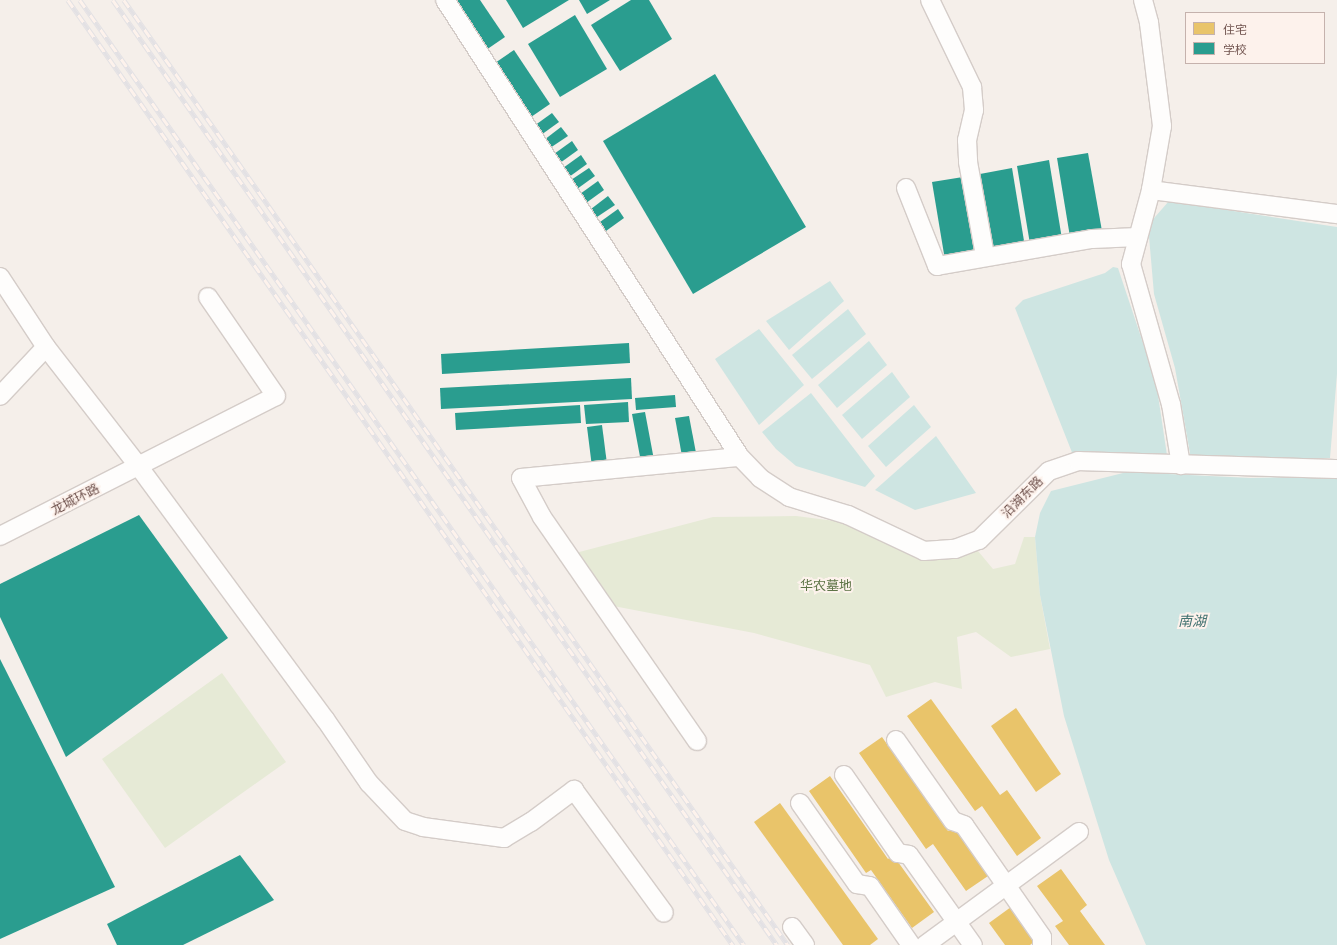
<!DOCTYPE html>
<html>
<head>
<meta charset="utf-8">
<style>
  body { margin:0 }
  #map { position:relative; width:1337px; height:945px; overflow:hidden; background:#f5efea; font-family:Ubuntu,"Noto Sans SC",sans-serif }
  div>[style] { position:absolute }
  .green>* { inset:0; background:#e6ead6 }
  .water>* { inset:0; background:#cee5e2 }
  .homes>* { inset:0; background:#e9c46a }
  .schools>* { inset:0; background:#2a9d8f }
  .roads { filter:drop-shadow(1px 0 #d4ccc8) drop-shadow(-1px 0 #d4ccc8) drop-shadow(0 1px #d4ccc8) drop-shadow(0 -1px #d4ccc8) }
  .minor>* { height:18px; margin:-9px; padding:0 9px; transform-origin:9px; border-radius:9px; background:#fefdfc }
  .rail>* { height:4.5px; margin-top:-2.25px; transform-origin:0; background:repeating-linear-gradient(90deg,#fdf2ec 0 9px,#e3e1e4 0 18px); box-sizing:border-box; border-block:1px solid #e3e1e4 }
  span { translate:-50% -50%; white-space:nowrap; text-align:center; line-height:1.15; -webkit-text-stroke:4px #fdf2ec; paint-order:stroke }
  .street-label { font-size:13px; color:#70534e }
  .park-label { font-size:13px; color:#5e7447 }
  .water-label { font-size:14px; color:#437371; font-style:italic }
  .legend { position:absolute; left:1185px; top:12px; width:140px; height:52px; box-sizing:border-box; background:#fdf2ec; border:1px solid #c5b2ad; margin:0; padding:5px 7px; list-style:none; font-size:12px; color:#70534e }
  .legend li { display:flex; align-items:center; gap:8px; height:20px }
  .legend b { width:20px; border:1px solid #c5b2ad }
</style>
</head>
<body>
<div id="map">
  <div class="green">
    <i style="clip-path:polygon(796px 516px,843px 522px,920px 557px,944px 559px,978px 551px,993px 569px,1015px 564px,1024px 537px,1035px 537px,1040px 595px,1050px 649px,1011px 657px,976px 632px,957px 637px,962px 689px,935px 682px,886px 697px,870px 665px,754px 633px,603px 604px,564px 556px,713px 517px)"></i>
    <i style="clip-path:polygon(222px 673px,286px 762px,165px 848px,102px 759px)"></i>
  </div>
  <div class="water">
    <i style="clip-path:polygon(1169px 201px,1337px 227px,1337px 374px,1330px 458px,1191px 459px,1175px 368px,1154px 294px,1148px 225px)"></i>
    <i style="clip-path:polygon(1113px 267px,1118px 268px,1156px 382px,1168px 462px,1073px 455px,1015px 308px,1023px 300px,1105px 273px)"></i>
    <i style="clip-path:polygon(830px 281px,844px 301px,789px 350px,766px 321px)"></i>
    <i style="clip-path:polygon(848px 309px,866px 334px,812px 379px,792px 355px)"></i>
    <i style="clip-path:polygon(759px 329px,804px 385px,759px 425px,715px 359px)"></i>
    <i style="clip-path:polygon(869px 341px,887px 365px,837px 408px,818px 385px)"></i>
    <i style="clip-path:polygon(892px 372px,910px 397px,862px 439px,842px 415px)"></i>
    <i style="clip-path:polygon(811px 393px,875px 476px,865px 487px,796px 466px,776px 449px,762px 432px)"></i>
    <i style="clip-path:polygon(914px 405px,931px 427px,886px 467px,868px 446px)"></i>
    <i style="clip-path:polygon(936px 436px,976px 493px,915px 510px,875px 490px)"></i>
    <i style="clip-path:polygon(1127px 472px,1251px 478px,1337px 476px,1337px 945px,1146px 945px,1109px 860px,1064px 716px,1040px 595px,1035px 537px,1040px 513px,1051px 491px)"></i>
  </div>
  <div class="homes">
    <i style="clip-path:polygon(931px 699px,1000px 795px,1007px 790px,1041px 838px,1017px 856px,982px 806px,975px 811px,907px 716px)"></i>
    <i style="clip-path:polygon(1016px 708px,1061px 774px,1036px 792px,991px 726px)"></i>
    <i style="clip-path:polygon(882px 737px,948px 831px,954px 827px,988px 876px,966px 891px,933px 844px,926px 849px,859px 753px)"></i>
    <i style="clip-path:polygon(830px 776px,888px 859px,893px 855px,934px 912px,912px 928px,871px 870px,866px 873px,809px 791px)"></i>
    <i style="clip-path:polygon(780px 803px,878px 939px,870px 945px,843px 945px,754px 822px)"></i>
    <i style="clip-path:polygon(1061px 869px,1087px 905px,1080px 911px,1105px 945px,1069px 945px,1055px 926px,1063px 921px,1037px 886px)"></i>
    <i style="clip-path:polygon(1011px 907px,1035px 941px,1030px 945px,1005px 945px,989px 923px)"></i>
  </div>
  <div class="schools">
    <i style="clip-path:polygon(457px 0,480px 0,505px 37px,486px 50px,453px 2px)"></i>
    <i style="clip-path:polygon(506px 0,569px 0,523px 28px)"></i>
    <i style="clip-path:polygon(579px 0,610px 0,587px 14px)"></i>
    <i style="clip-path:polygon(631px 0,649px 0,672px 39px,620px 71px,591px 25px)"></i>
    <i style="clip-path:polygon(575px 15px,607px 69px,560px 97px,528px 44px)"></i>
    <i style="clip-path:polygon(514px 50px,550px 104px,531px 117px,495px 63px)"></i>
    <i style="clip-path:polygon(715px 74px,806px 227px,693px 294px,603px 141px)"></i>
    <i style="clip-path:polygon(552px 113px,559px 122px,541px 135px,534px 126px)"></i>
    <i style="clip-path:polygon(561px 127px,568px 136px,550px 148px,544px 140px)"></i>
    <i style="clip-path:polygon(572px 141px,578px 150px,560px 163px,554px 154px)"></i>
    <i style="clip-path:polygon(1088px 153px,1102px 231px,1070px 237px,1057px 158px)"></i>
    <i style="clip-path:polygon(581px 155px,587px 164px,569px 177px,563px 168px)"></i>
    <i style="clip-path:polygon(1049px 160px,1062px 239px,1030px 244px,1017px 166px)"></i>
    <i style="clip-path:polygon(589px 168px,595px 176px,577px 189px,571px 180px)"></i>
    <i style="clip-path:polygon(1012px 168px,1025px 247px,994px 252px,980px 174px)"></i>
    <i style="clip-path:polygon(963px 177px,977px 255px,945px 260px,932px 182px)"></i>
    <i style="clip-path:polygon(598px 181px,604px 190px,586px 203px,580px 194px)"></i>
    <i style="clip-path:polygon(608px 196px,615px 205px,597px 217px,591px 209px)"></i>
    <i style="clip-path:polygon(618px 209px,624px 218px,606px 231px,600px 222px)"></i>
    <i style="clip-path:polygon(629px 343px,630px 363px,442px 374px,441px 354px)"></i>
    <i style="clip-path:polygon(631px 378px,632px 399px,441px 409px,440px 388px)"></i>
    <i style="clip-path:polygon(675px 395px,676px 407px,636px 410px,635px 398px)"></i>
    <i style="clip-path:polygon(628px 402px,629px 422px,586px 424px,584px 405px)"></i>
    <i style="clip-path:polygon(580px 405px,581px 423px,456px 430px,455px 413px)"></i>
    <i style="clip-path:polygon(645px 412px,654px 460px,641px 462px,632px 414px)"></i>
    <i style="clip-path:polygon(689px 416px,696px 453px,682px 456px,675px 418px)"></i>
    <i style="clip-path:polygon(602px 425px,607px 464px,592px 467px,587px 427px)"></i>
    <i style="clip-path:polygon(139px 515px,228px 638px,66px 757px,0 617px,0 584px)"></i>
    <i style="clip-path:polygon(0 659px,115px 887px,0 939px)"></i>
    <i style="clip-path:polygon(240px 855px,274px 900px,183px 945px,117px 945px,107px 924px)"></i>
  </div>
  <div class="roads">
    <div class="minor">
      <i style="left:445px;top:0;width:544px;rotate:57.16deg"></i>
      <i style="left:740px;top:457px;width:29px;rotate:46deg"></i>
      <i style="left:760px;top:478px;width:35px;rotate:33deg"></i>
      <i style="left:789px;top:497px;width:62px;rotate:17deg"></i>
      <i style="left:848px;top:515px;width:84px;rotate:25.3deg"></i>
      <i style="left:924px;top:551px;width:31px;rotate:-4deg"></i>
      <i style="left:955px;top:549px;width:26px;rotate:-21deg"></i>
      <i style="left:979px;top:540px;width:98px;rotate:-44.6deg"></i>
      <i style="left:1049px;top:471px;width:31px;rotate:-19deg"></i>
      <i style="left:1078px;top:461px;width:259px;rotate:1.8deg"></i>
      <i style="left:930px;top:0;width:97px;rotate:64.2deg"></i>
      <i style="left:972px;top:87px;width:23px;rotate:85deg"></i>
      <i style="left:974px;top:110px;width:31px;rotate:103deg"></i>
      <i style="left:967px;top:140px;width:22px;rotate:87deg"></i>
      <i style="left:968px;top:162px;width:96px;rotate:79.7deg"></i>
      <i style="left:1143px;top:0;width:24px;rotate:75deg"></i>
      <i style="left:1149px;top:23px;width:104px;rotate:82.8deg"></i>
      <i style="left:1162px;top:126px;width:65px;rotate:99.8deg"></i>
      <i style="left:1151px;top:190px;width:77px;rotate:105.1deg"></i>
      <i style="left:1131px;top:264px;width:146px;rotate:74.1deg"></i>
      <i style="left:1171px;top:404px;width:62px;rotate:80.7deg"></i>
      <i style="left:906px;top:188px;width:84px;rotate:68.3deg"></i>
      <i style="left:937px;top:266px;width:157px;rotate:-9.9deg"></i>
      <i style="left:1092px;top:239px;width:46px;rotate:-2.5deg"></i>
      <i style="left:1151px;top:190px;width:188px;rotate:7.4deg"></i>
      <i style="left:0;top:277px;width:84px;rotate:56.7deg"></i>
      <i style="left:46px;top:347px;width:67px;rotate:133.2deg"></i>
      <i style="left:46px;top:347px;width:152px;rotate:52.2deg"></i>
      <i style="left:139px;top:467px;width:313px;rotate:53.6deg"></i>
      <i style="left:325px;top:719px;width:78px;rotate:55.5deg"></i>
      <i style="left:369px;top:783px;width:52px;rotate:46.5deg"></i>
      <i style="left:405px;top:821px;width:19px;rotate:18deg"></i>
      <i style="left:423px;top:827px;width:82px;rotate:7.7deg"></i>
      <i style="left:504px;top:838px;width:31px;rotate:-31deg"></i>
      <i style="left:531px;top:822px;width:54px;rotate:-36.7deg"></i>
      <i style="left:574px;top:790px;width:152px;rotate:53.8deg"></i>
      <i style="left:0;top:536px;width:309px;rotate:-26.9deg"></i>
      <i style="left:276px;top:396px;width:120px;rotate:-124.5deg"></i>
      <i style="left:896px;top:740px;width:99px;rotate:54.9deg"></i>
      <i style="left:953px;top:821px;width:12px;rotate:20deg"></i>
      <i style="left:964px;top:825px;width:136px;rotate:55.1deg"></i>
      <i style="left:1042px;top:937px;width:8px;rotate:90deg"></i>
      <i style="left:697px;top:741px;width:272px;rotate:-124.7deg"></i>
      <i style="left:542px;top:517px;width:44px;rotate:-118.3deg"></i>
      <i style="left:521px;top:478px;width:220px;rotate:-5.5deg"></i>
      <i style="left:844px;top:775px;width:95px;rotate:55.3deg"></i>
      <i style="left:898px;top:853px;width:11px;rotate:10deg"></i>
      <i style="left:909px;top:855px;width:110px;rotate:54.6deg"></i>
      <i style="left:800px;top:803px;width:99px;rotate:54.9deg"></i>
      <i style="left:857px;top:884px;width:13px;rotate:9deg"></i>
      <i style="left:870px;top:886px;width:72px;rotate:55.2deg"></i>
      <i style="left:792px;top:927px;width:22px;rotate:54deg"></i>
      <i style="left:925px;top:945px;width:191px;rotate:-36.3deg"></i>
    </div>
  </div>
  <div class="rail">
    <i style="left:68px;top:0;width:1156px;rotate:54.87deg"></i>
    <i style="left:80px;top:0;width:1155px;rotate:54.91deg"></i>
    <i style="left:113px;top:0;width:1155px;rotate:54.91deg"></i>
    <i style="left:124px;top:0;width:1155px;rotate:54.91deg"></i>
  </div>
  <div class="street-label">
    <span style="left:1022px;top:497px;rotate:-45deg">沿湖东路</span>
    <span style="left:75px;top:499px;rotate:-27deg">龙城环路</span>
  </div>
  <div class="park-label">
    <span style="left:826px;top:585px">华农墓地</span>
  </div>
  <div class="water-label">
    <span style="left:1192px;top:621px">南湖</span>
  </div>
  <ul class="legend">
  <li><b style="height:11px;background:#e9c46a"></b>住宅</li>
  <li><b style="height:11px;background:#2a9d8f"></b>学校</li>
  </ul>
</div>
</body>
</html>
